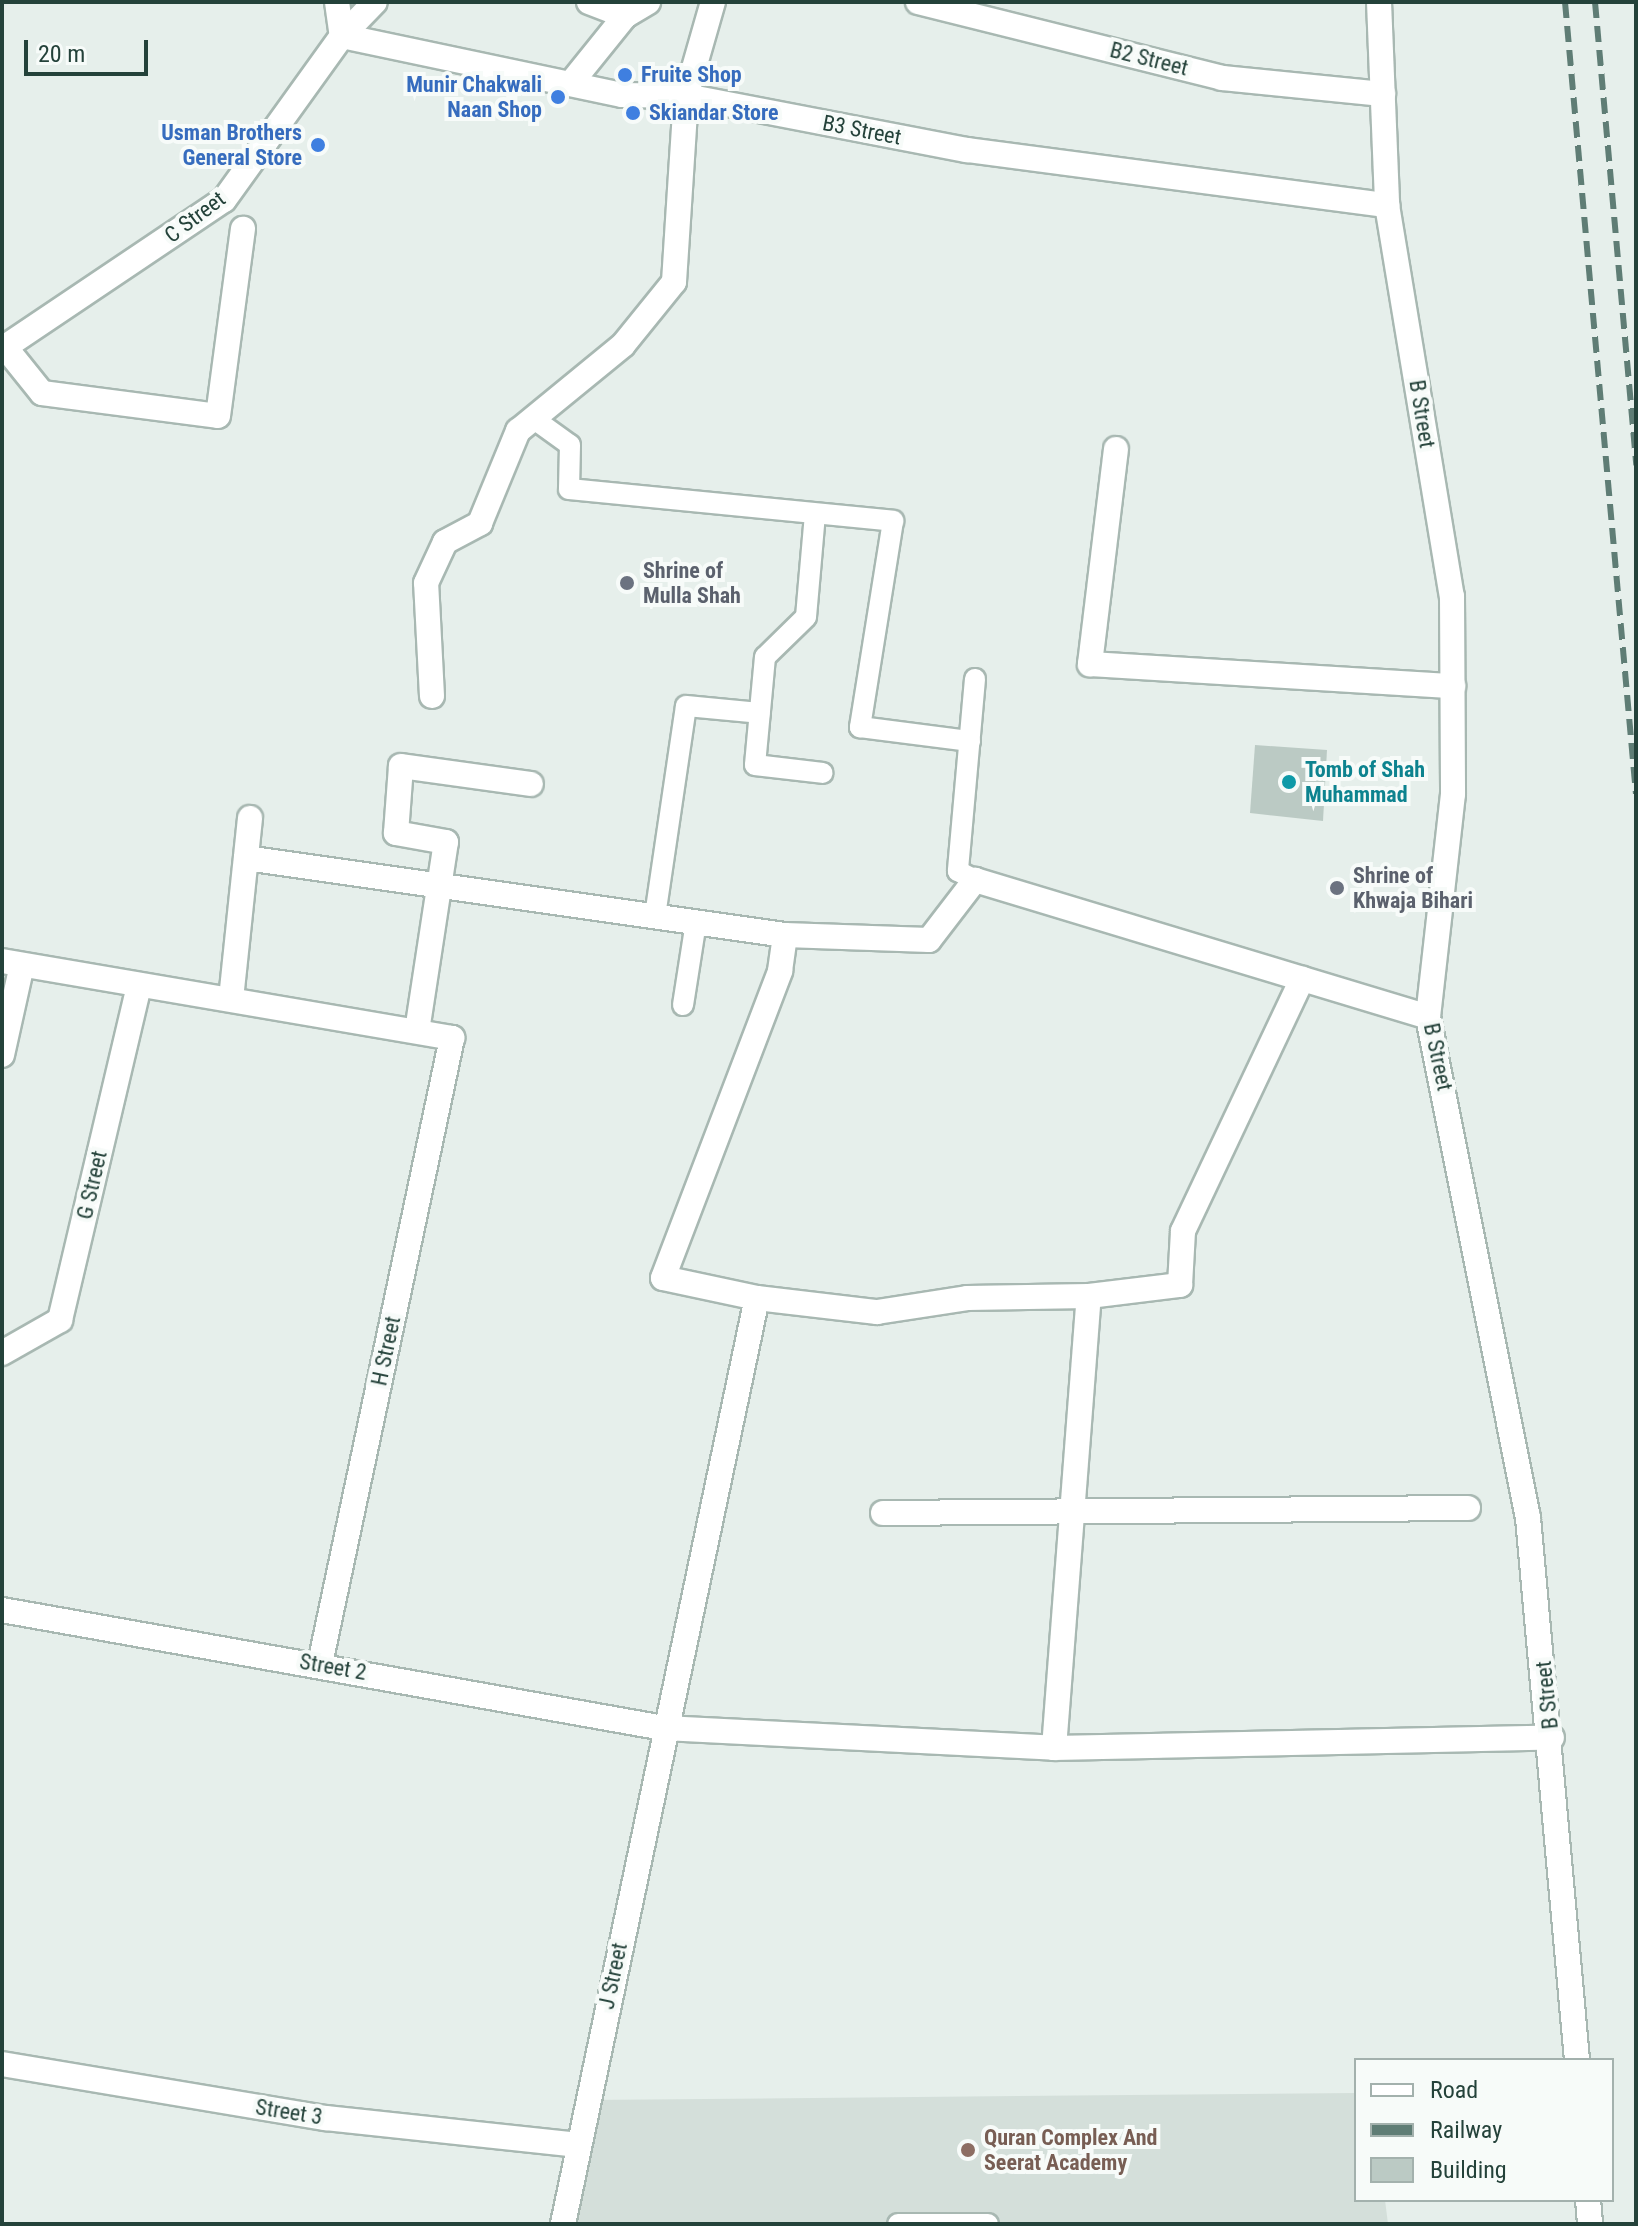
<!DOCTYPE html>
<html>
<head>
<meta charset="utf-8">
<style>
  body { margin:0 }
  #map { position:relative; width:1638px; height:2226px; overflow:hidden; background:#e6efeb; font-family:"Roboto Condensed",sans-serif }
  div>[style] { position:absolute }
  .built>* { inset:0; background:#d4dfda }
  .building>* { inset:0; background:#bbcac4 }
  .roads { filter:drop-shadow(2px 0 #a8b8b2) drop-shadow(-2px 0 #a8b8b2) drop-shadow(0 2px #a8b8b2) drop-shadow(0 -2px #a8b8b2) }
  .service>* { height:20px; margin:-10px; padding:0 10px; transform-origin:10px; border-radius:10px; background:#fff }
  .minor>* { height:24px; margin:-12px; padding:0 12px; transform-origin:12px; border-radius:12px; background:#fff }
  .rail>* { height:6px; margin-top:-3px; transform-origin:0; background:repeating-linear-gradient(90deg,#5f7d75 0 16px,transparent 0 24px) }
  .dots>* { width:22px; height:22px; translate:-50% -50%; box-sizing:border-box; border:4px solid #f7fbf9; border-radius:50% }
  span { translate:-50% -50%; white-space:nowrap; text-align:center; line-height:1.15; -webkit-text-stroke:8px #f7fbf9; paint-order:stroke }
  .street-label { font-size:22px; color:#24423a }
  .shop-label { font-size:22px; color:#366cbe; font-weight:700 }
  .left { translate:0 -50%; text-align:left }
  .right { translate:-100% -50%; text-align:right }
  .worship-label { font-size:22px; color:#5b616d; font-weight:700 }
  .culture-label { font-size:22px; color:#0d838f; font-weight:700 }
  .education-label { font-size:22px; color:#785e54; font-weight:700 }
  .frame { position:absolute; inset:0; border:4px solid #24423a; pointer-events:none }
  .legend { position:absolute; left:1354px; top:2058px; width:260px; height:144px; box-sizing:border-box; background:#f7fbf9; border:2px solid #a3b1ad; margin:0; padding:10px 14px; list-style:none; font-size:24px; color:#24423a }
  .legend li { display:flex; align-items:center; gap:16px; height:40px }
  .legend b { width:40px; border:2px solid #a3b1ad }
  .scale { position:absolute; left:24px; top:40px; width:124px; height:36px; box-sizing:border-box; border:4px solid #24423a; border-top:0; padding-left:10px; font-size:24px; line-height:28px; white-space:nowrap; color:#24423a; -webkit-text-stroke:6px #f7fbf9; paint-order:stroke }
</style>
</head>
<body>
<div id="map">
  <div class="built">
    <i style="clip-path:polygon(1356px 2093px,1356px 2200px,1385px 2200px,1388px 2224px,570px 2224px,588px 2100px)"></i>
  </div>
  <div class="building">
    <i style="clip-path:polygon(1255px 745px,1327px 750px,1323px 821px,1250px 813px)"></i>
  </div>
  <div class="roads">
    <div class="service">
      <i style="left:534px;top:419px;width:44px;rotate:35.8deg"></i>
      <i style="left:570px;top:445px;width:44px;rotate:91.3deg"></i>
      <i style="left:569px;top:489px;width:326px;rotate:5.6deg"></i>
      <i style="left:893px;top:521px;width:209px;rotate:99.1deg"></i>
      <i style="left:860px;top:727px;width:111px;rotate:7.3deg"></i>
      <i style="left:815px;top:514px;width:103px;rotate:95deg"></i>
      <i style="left:806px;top:617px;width:57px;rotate:135.7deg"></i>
      <i style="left:765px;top:657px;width:108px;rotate:95.3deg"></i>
      <i style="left:755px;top:765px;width:68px;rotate:6.7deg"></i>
      <i style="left:975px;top:679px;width:193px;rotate:95.1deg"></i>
      <i style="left:958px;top:871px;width:19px;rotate:28deg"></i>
      <i style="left:655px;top:916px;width:212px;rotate:-81.6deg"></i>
      <i style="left:686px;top:706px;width:74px;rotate:5.4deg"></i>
      <i style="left:683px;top:1005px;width:84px;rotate:-81.1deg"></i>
      <i style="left:898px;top:2224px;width:90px"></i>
    </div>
    <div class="minor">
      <i style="left:337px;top:2px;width:34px;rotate:82deg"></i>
      <i style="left:589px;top:2px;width:39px;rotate:21deg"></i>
      <i style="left:918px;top:2px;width:313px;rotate:14deg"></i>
      <i style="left:1222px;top:78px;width:162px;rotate:5.7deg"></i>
      <i style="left:1379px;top:2px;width:203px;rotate:87.7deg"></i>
      <i style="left:1387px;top:205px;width:396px;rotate:80.6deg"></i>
      <i style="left:1452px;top:596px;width:198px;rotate:89.7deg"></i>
      <i style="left:1453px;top:794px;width:224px;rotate:96.4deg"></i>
      <i style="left:1428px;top:1017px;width:511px;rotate:78.71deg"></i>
      <i style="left:1528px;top:1518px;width:544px;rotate:84.83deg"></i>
      <i style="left:342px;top:36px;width:286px;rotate:11.9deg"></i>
      <i style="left:622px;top:95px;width:64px;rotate:0.9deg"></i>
      <i style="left:686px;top:96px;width:286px;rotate:10.9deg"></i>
      <i style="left:967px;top:150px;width:424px;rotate:7.5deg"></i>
      <i style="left:571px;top:83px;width:86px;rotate:-51.1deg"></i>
      <i style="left:625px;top:16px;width:27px;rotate:-31deg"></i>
      <i style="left:5px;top:347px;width:59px;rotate:51.2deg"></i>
      <i style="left:42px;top:393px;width:177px;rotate:7.4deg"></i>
      <i style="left:218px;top:416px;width:189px;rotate:-82.4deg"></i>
      <i style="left:2px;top:349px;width:267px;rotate:-33.9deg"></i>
      <i style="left:224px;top:200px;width:202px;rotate:-54.3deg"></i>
      <i style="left:342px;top:36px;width:47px;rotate:-45.9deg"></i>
      <i style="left:1116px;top:449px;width:217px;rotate:96.9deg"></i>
      <i style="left:1090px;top:664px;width:364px;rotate:3.5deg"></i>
      <i style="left:432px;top:696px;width:113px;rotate:-93deg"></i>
      <i style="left:426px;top:583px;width:45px;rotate:-65.1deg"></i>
      <i style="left:445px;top:542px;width:40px;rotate:-28deg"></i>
      <i style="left:480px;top:523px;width:100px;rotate:-67.6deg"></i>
      <i style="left:518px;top:431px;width:136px;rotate:-39.3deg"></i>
      <i style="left:623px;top:345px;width:81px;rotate:-51deg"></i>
      <i style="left:674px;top:282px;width:186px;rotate:-86.3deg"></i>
      <i style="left:686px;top:96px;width:98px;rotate:-74deg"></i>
      <i style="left:246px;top:858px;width:544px;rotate:8.13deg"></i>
      <i style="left:785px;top:935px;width:144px;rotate:2deg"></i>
      <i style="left:929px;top:940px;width:76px;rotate:-52.5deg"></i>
      <i style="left:975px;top:880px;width:473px;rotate:16.8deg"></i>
      <i style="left:2px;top:961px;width:457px;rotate:9.7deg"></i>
      <i style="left:452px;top:1038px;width:640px;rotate:101.91deg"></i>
      <i style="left:231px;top:999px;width:182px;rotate:-84deg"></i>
      <i style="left:417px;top:1031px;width:191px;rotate:-81.3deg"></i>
      <i style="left:446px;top:842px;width:51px;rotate:-169.8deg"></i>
      <i style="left:396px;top:833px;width:67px;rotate:-85.7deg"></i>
      <i style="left:401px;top:766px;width:131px;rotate:7.9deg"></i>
      <i style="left:2px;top:1055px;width:92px;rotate:-77.5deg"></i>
      <i style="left:757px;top:1298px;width:96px;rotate:-168deg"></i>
      <i style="left:663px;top:1278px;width:329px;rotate:-69.1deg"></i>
      <i style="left:780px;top:971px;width:36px;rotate:-82deg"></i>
      <i style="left:2px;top:1353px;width:67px;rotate:-29.6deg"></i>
      <i style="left:60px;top:1320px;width:344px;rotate:-76.7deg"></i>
      <i style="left:883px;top:1513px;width:585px;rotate:-0.49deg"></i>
      <i style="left:2px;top:1610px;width:672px;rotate:10.11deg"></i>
      <i style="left:664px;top:1728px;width:391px;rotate:2.9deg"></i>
      <i style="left:1054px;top:1748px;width:498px;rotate:-1.2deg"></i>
      <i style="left:1054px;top:1748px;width:453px;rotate:-85.6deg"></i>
      <i style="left:1089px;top:1296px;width:92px;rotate:-6.9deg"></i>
      <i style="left:1180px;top:1285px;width:54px;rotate:-86.8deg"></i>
      <i style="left:1183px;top:1231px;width:279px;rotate:-64.7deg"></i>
      <i style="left:2px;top:2064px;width:328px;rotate:9.5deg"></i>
      <i style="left:326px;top:2118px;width:254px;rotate:6.1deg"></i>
      <i style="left:1588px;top:2200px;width:24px;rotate:85deg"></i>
      <i style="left:563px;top:2224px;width:946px;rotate:-78.17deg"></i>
      <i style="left:757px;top:1298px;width:121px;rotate:6.7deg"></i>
      <i style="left:877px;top:1312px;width:91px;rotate:-8.8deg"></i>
      <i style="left:967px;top:1298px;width:122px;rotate:-0.9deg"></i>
    </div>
  </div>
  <div class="rail">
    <i style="left:1565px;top:2px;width:795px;rotate:84.88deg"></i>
    <i style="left:1595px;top:2px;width:465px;rotate:84.9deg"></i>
  </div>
  <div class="dots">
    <i style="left:625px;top:75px;background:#3f7fe0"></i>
    <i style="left:558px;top:97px;background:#3f7fe0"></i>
    <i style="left:633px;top:113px;background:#3f7fe0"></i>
    <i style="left:318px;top:145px;background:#3f7fe0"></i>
    <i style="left:627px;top:583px;background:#6b7280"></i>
    <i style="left:1289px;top:782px;background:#0f9aa8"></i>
    <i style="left:1337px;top:888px;background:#6b7280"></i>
    <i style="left:968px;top:2150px;background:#8d6e63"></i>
  </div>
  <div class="street-label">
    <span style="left:1149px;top:59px;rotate:14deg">B2 Street</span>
    <span style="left:862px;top:130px;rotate:11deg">B3 Street</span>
    <span style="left:195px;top:217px;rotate:-37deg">C Street</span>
    <span style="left:1422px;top:414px;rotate:81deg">B Street</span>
    <span style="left:1438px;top:1057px;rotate:78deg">B Street</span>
    <span style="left:92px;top:1185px;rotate:-77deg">G Street</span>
    <span style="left:386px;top:1351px;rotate:-78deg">H Street</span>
    <span style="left:333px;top:1667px;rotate:10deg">Street 2</span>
    <span style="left:1547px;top:1695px;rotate:-96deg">B Street</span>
    <span style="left:613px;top:1976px;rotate:-78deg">J Street</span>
    <span style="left:289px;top:2112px;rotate:9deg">Street 3</span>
  </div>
  <div class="shop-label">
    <span class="left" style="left:641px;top:75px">Fruite Shop</span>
    <span class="right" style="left:542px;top:97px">Munir Chakwali<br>Naan Shop</span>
    <span class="left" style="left:649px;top:113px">Skiandar Store</span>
    <span class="right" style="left:302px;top:145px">Usman Brothers<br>General Store</span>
  </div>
  <div class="worship-label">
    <span class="left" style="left:643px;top:583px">Shrine of<br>Mulla Shah</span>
    <span class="left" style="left:1353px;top:888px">Shrine of<br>Khwaja Bihari</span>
  </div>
  <div class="culture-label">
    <span class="left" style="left:1305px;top:782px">Tomb of Shah<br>Muhammad</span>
  </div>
  <div class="education-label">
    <span class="left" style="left:984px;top:2150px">Quran Complex And<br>Seerat Academy</span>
  </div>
  <div class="frame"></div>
  <ul class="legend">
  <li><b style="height:10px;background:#fff"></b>Road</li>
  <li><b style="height:10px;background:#5f7d75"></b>Railway</li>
  <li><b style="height:22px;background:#bbcac4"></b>Building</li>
  </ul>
  <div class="scale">20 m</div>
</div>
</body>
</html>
